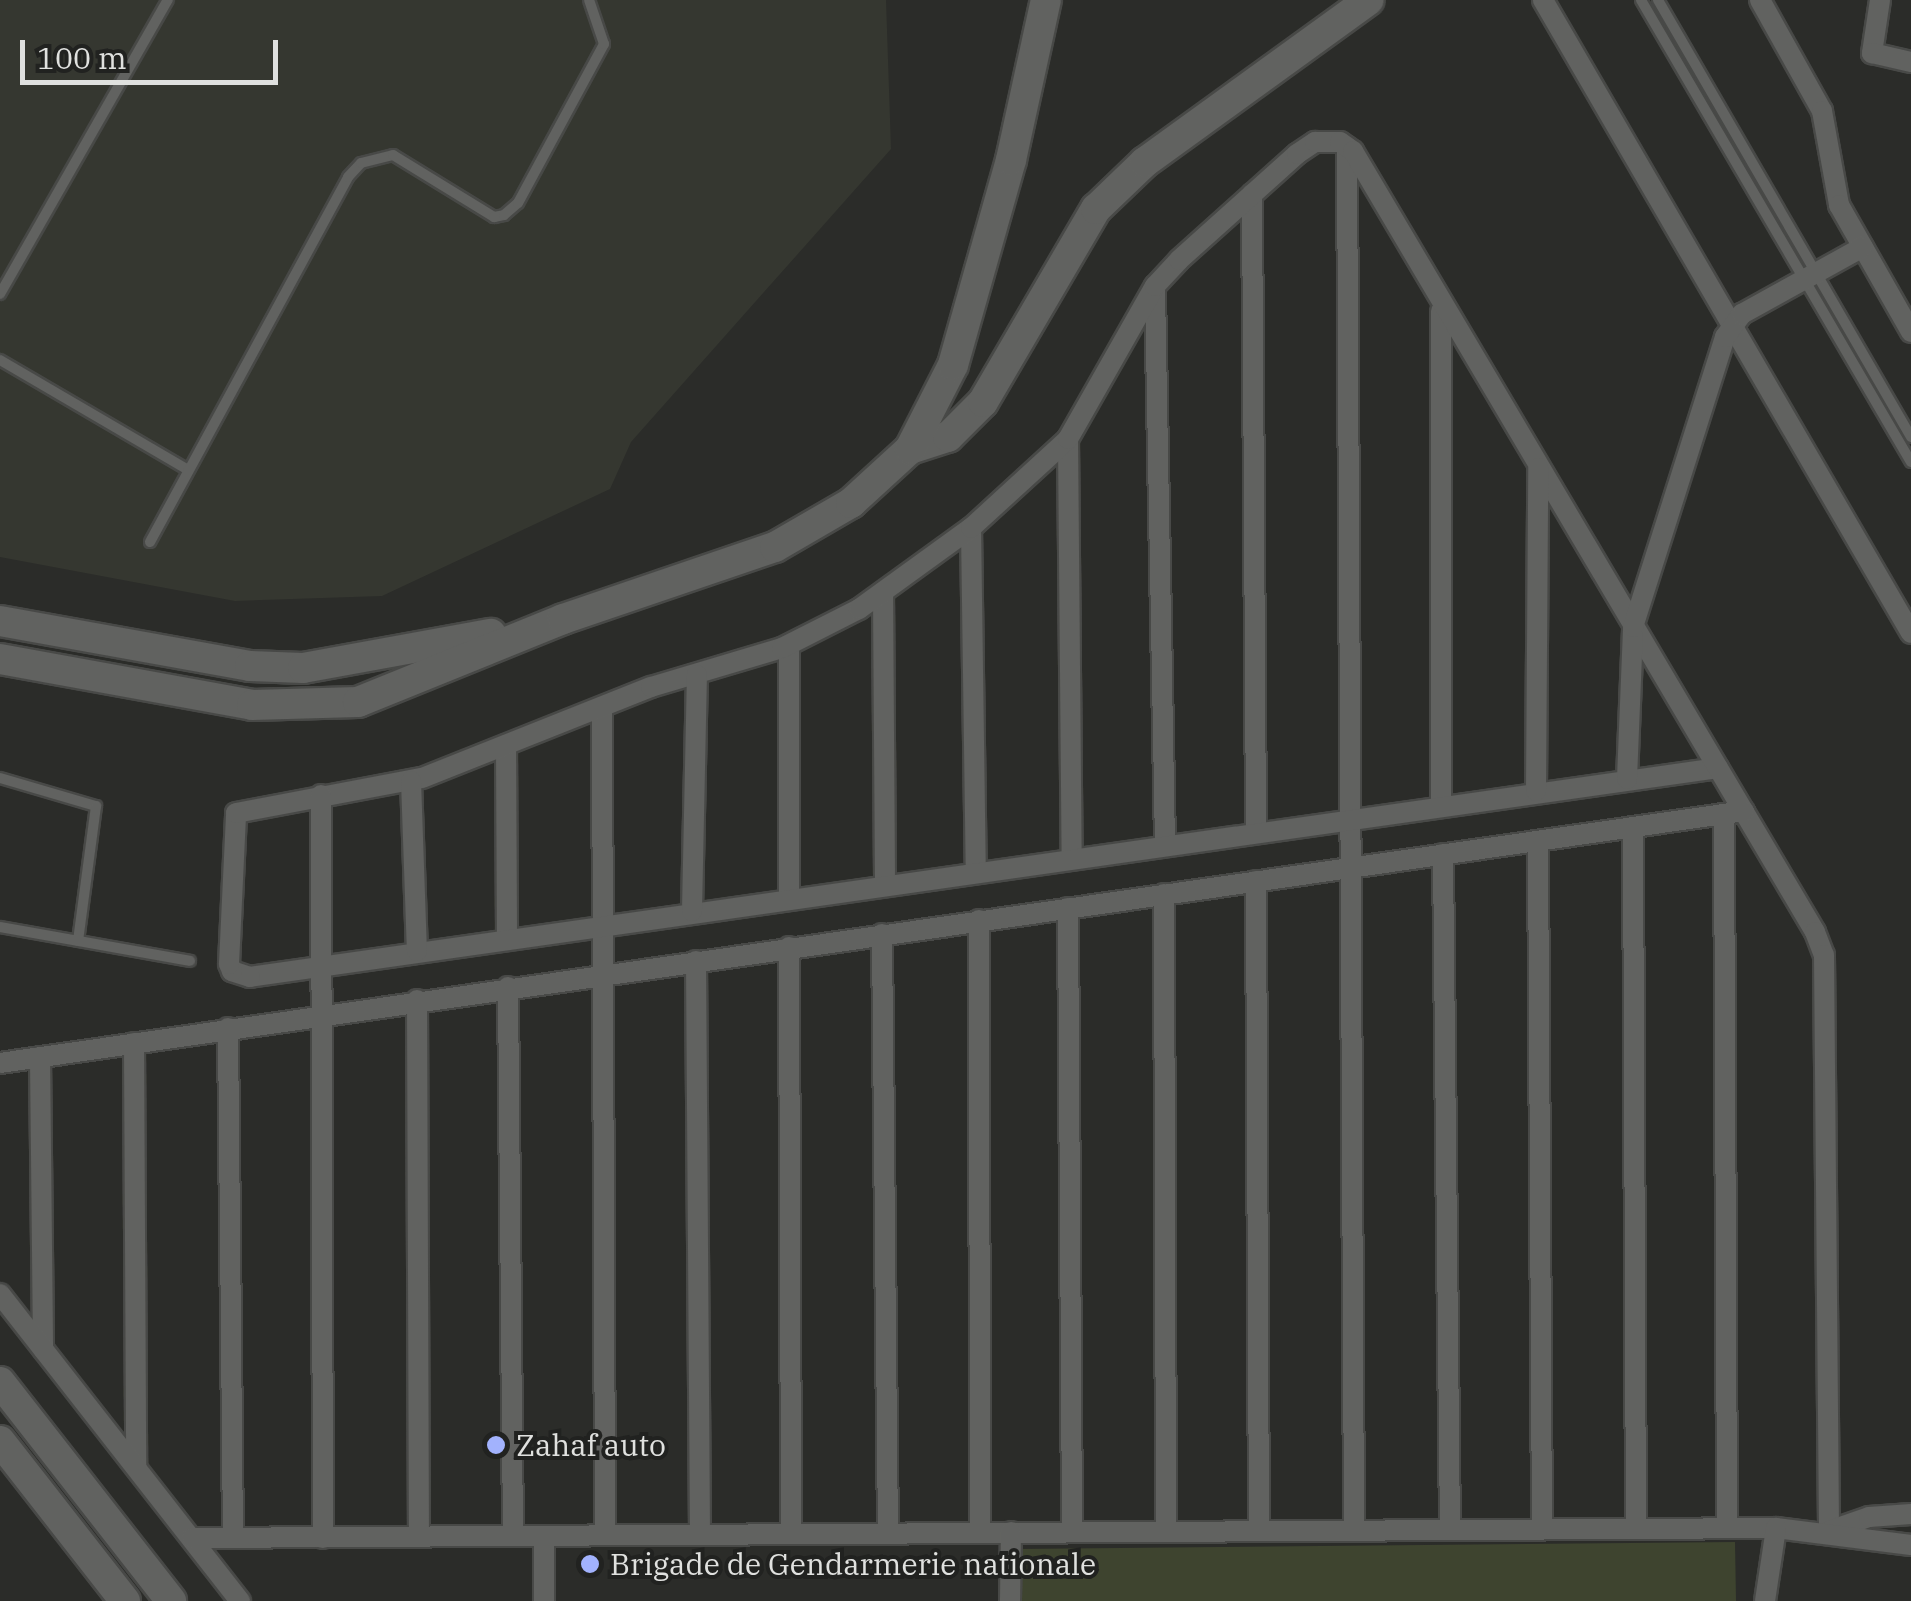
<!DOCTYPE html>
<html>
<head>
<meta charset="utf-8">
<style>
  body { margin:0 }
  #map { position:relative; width:1911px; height:1601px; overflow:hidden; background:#2b2c29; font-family:"IBM Plex Serif",serif }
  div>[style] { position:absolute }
  .built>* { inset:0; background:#353730 }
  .green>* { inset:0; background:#3e442f }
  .roads { filter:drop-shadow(2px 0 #484947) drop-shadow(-2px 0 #484947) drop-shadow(0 2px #484947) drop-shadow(0 -2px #484947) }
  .lane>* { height:10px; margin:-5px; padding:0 5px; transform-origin:5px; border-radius:5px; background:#616260 }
  .street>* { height:20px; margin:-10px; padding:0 10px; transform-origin:10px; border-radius:10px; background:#616260 }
  .secondary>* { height:30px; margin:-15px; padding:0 15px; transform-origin:15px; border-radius:15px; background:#616260 }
  .dots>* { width:28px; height:28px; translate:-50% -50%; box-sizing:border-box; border:5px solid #212220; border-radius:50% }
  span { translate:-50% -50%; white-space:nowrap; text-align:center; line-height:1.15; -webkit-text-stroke:8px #212220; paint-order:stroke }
  .poi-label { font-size:30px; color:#e0e1df }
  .left { translate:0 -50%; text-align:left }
  .scale { position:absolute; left:20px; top:40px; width:258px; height:45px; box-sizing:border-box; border:5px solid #e0e1df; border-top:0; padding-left:12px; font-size:30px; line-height:35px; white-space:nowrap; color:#e0e1df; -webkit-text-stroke:8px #212220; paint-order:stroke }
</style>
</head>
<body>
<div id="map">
  <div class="built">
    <i style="clip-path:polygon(0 0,886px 0,891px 149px,631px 442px,610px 489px,382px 596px,235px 601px,0 557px)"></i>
  </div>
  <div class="green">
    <i style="clip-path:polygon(1735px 1542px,1736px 1601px,1016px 1601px,1017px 1549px)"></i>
  </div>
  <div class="roads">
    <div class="lane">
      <i style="left:1641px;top:0;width:535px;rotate:59.7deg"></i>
      <i style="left:1658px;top:0;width:505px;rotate:59.93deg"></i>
      <i style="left:0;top:294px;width:339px;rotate:-60.3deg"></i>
      <i style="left:0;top:360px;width:218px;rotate:30.3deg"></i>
      <i style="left:150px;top:542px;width:415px;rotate:-61.5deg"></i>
      <i style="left:348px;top:177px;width:19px;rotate:-47deg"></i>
      <i style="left:361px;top:163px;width:33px;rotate:-14deg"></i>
      <i style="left:393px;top:155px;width:119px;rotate:31.5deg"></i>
      <i style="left:494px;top:217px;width:10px;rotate:-11deg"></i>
      <i style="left:504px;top:215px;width:18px;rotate:-41deg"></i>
      <i style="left:518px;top:203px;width:181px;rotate:-61.6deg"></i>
      <i style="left:604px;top:44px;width:46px;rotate:-108.8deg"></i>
      <i style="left:0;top:778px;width:100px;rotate:16.3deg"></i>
      <i style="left:96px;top:806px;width:136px;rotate:97.6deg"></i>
      <i style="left:0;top:927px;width:193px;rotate:10.1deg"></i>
    </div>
    <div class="street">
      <i style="left:1543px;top:0;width:732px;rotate:59.83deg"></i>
      <i style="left:1760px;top:0;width:127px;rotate:60.8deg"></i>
      <i style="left:1822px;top:111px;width:96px;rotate:79.7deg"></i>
      <i style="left:1839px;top:205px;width:146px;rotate:60.4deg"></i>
      <i style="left:1880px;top:0;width:54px;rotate:98.6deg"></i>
      <i style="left:1872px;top:53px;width:40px;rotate:13deg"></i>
      <i style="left:1347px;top:147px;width:1383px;rotate:89.71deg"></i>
      <i style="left:1252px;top:194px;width:635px;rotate:89.64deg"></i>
      <i style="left:1155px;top:288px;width:554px;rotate:88.97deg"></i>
      <i style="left:1441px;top:311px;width:493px;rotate:90deg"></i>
      <i style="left:1068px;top:439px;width:417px;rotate:89.5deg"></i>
      <i style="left:971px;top:528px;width:342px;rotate:89.2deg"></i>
      <i style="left:883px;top:592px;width:291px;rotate:89.6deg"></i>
      <i style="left:789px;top:645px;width:252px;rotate:90deg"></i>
      <i style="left:602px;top:707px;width:828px;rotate:89.79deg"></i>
      <i style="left:506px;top:745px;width:193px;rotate:89.7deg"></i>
      <i style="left:1718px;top:768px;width:1483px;rotate:171.9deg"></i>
      <i style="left:250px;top:977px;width:19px;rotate:-162deg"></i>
      <i style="left:232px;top:971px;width:8px;rotate:-113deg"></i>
      <i style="left:229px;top:964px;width:151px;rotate:-87.3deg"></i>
      <i style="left:236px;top:813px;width:189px;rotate:-10.7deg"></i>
      <i style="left:422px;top:778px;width:246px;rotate:-21.7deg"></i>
      <i style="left:651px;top:687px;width:137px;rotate:-16.6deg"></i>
      <i style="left:782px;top:648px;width:86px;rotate:-26.9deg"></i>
      <i style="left:859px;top:609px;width:138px;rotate:-35.9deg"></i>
      <i style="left:971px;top:528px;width:132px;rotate:-42.5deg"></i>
      <i style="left:1068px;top:439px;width:176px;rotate:-60.4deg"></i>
      <i style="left:1155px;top:286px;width:35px;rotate:-47deg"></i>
      <i style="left:1179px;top:260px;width:159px;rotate:-41.9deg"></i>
      <i style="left:1297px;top:154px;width:22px;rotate:-34deg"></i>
      <i style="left:1315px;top:142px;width:25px"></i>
      <i style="left:1340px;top:142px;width:16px;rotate:35deg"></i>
      <i style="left:1353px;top:151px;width:907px;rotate:59.39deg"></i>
      <i style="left:1815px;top:932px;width:25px;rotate:69deg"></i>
      <i style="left:1824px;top:955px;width:576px;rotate:89.5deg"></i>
      <i style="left:1627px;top:779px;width:152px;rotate:-87.7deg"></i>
      <i style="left:1633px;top:627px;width:304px;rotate:-72.4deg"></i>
      <i style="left:1725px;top:337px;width:29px;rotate:-54deg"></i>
      <i style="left:1742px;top:314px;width:138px;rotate:-29deg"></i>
      <i style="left:411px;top:781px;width:170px;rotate:88deg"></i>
      <i style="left:1536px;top:791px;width:323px;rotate:-89.6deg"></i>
      <i style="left:321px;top:795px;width:743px;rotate:89.85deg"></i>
      <i style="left:1724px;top:814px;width:714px;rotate:89.76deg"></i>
      <i style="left:1633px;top:827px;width:702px;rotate:89.76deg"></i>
      <i style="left:1538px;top:841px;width:688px;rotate:89.67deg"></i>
      <i style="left:1443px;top:854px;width:676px;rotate:89.41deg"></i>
      <i style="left:1256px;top:881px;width:650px;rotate:89.74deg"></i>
      <i style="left:1164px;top:894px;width:637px;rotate:89.82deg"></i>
      <i style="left:1068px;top:908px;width:624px;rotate:89.63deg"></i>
      <i style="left:692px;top:911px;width:236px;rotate:-88.8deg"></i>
      <i style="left:979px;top:920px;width:612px;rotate:89.91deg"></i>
      <i style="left:882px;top:934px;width:599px;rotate:89.43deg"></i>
      <i style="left:789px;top:947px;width:587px;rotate:89.8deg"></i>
      <i style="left:696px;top:961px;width:574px;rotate:89.6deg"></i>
      <i style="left:508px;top:987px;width:549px;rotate:89.48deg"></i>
      <i style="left:417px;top:1000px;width:537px;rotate:89.79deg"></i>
      <i style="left:228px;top:1028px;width:510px;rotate:89.44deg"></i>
      <i style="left:134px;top:1043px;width:424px;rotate:89.7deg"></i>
      <i style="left:40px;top:1057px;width:292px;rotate:89.4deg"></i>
      <i style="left:0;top:1063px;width:1762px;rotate:-8.22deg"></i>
      <i style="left:0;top:1294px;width:390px;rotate:52deg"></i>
      <i style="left:1829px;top:1531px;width:42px;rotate:-19.3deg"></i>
      <i style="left:1869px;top:1517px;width:42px;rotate:-4.1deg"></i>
      <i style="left:192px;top:1538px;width:1584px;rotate:-0.36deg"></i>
      <i style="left:1776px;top:1528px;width:136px;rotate:7.2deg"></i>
      <i style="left:544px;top:1601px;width:65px;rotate:-90deg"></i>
      <i style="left:1010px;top:1601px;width:69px;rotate:-89.2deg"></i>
      <i style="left:1765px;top:1601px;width:74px;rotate:-81.4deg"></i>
    </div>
    <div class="secondary">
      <i style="left:910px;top:449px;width:40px;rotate:-18deg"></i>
      <i style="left:948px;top:437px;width:49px;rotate:-45deg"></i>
      <i style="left:983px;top:402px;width:224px;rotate:-59.7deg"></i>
      <i style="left:1096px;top:209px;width:68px;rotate:-43.8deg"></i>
      <i style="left:1145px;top:162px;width:276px;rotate:-35.9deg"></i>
      <i style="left:0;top:621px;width:254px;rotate:10.2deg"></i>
      <i style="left:250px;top:666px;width:53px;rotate:2.2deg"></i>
      <i style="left:303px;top:668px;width:191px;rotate:-10.3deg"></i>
      <i style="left:0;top:659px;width:256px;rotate:10.3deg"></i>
      <i style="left:252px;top:705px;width:106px;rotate:-1.6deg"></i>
      <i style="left:358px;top:702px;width:221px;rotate:-22deg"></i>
      <i style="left:563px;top:619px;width:224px;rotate:-18.8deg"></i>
      <i style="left:775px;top:547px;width:88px;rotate:-30.1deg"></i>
      <i style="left:851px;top:503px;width:80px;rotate:-42.5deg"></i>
      <i style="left:910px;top:449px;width:94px;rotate:-62.9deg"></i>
      <i style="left:953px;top:365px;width:213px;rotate:-74.2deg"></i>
      <i style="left:1011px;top:160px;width:164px;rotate:-77.7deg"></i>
      <i style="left:0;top:1382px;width:278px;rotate:52deg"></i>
      <i style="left:0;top:1441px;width:203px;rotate:52deg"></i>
    </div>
  </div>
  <div class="dots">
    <i style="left:496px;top:1445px;background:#a2b2fd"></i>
    <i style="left:590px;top:1564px;background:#a2b2fd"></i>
  </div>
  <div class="poi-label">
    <span class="left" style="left:516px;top:1445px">Zahaf auto</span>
    <span class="left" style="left:610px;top:1564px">Brigade de Gendarmerie nationale</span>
  </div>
  <div class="scale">100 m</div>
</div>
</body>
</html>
